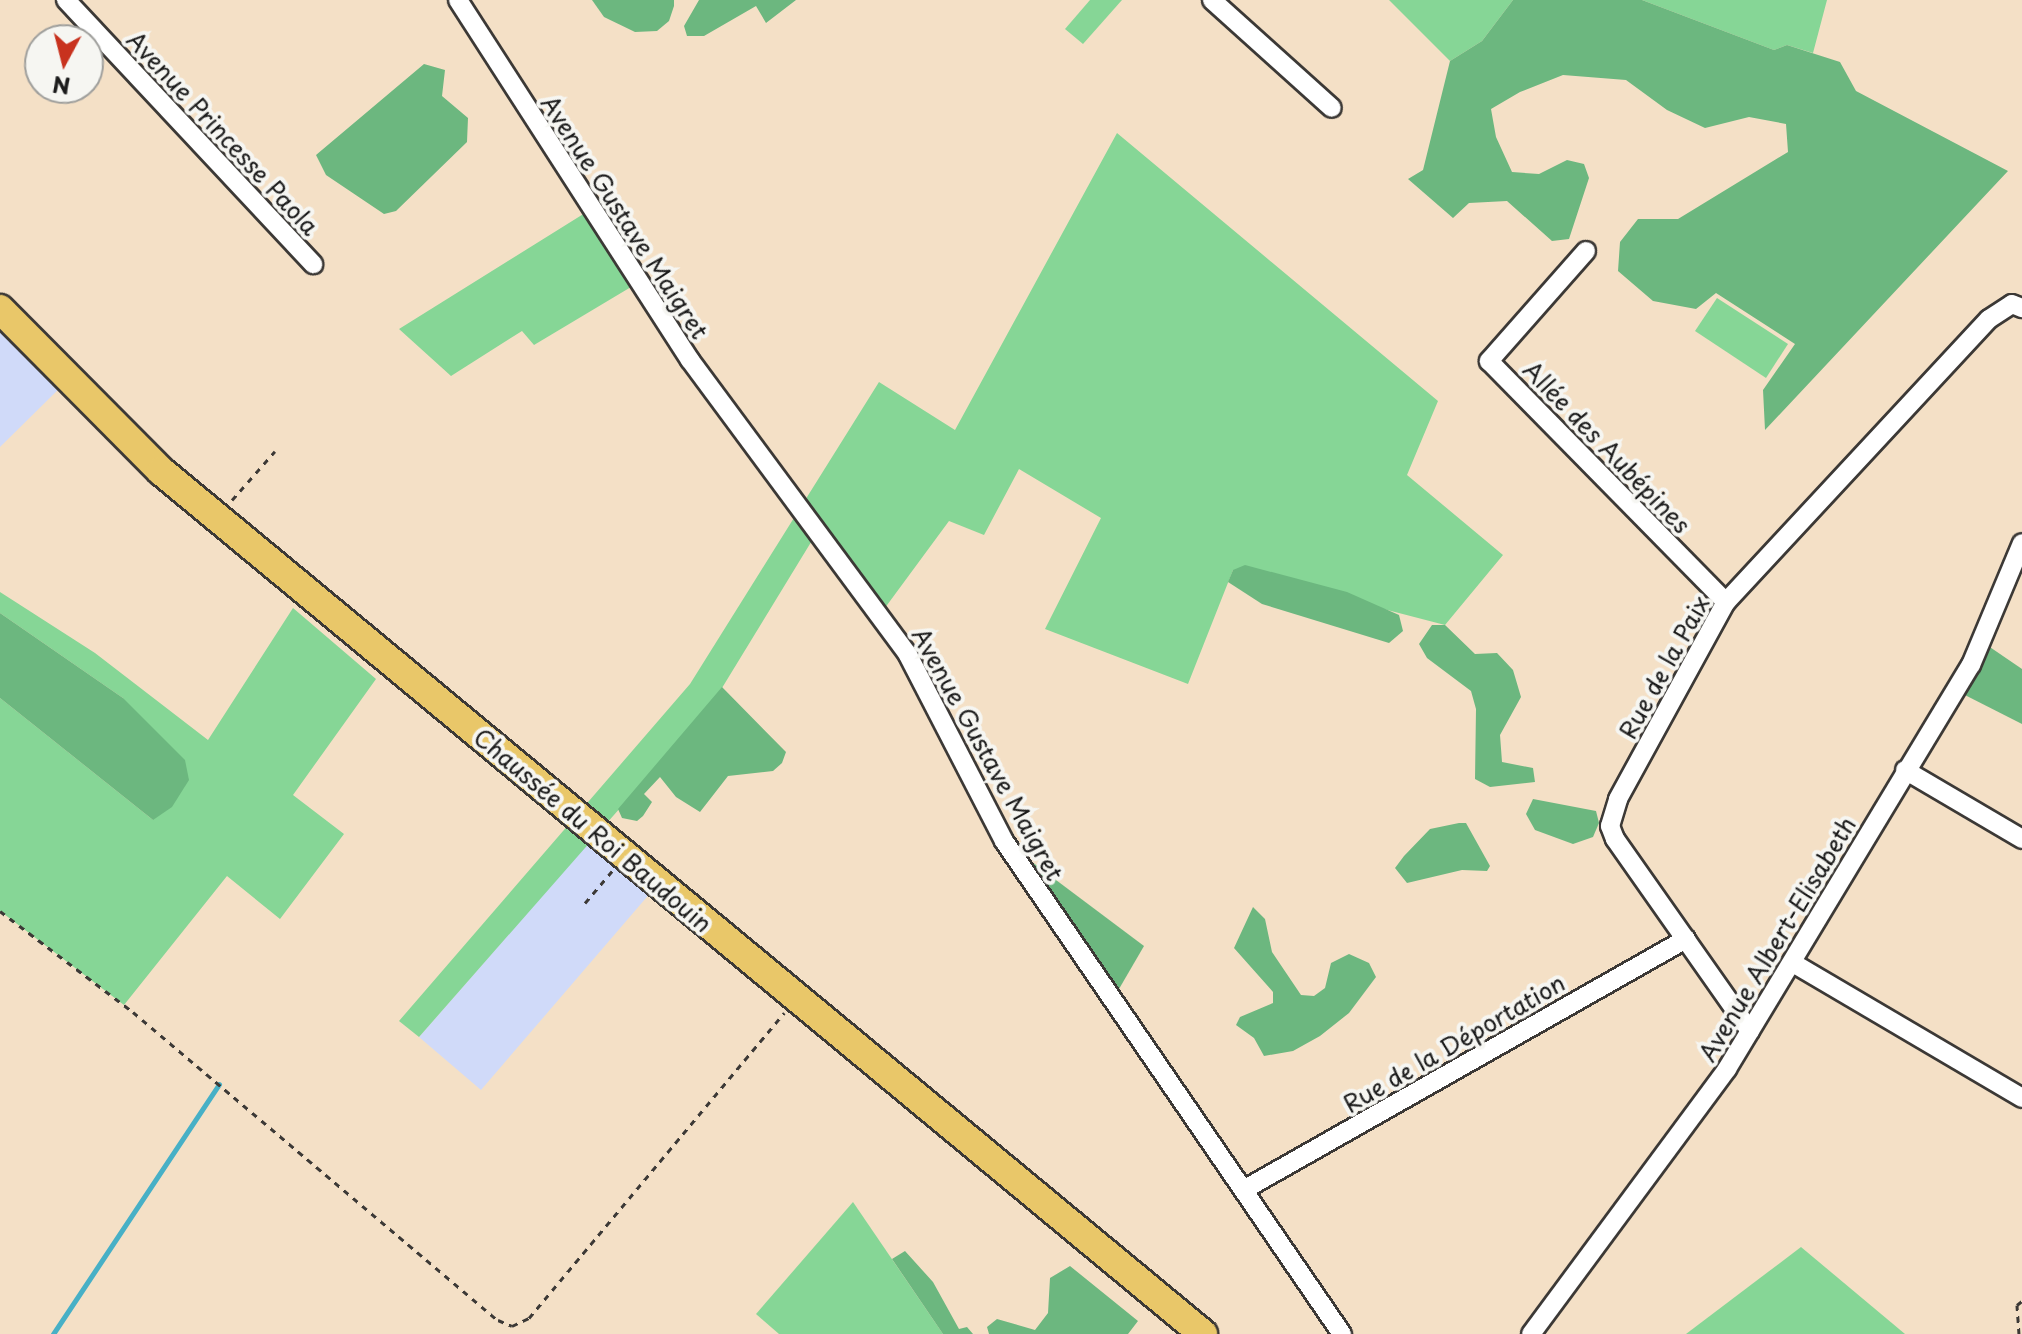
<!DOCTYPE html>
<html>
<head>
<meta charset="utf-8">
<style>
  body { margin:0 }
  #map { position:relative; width:2022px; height:1334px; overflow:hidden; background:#f4e0c6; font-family:"Playpen Sans",sans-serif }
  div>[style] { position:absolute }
  .built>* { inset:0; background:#d0daf9 }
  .green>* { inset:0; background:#86d696 }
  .forest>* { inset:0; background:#6cb77f }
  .stream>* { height:5px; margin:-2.5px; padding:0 2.5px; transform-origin:2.5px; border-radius:2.5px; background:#47b0c6 }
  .path>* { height:3px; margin-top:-1.5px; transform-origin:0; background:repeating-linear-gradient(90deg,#3c3936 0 6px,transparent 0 12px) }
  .roads { filter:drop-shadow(2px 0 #3c3936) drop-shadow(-2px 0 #3c3936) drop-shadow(0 2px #3c3936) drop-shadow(0 -2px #3c3936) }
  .street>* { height:18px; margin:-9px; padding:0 9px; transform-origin:9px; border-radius:9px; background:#fff }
  .primary>* { height:28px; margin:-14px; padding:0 14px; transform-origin:14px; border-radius:14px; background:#e9c769 }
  span { translate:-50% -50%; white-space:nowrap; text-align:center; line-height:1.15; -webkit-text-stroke:8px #f6f6f2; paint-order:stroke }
  .street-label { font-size:24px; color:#1c1c1c }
  .north { position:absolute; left:24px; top:24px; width:80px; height:80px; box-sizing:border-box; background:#f6f6f2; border:2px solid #9f9f9c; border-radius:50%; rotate:187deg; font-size:22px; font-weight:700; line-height:32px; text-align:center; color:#1c1c1c }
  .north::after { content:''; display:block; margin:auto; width:28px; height:36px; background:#c8321e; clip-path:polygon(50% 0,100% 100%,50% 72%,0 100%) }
</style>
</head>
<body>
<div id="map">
  <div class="built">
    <i style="clip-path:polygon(0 309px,68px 380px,0 447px)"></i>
    <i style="clip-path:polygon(597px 833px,658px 884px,481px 1090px,419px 1037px)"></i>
  </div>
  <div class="green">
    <i style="clip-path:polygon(1090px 0,1122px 0,1083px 44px,1065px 29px)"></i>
    <i style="clip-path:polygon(1389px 0,1513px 0,1482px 41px,1450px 61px)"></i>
    <i style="clip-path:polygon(1642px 0,1827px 0,1813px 53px,1787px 45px,1774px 50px)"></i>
    <i style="clip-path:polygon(1117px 133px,1438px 401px,1407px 475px,1503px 555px,1445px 625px,1233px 570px,1188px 684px,1045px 629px,1101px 518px,1019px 469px,984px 535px,949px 521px,879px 616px,816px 534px,714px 701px,419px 1037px,399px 1021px,690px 684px,879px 382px,955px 430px)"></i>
    <i style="clip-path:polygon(585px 213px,631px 287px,534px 345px,522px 331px,451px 376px,399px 329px)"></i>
    <i style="clip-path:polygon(1717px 298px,1788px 344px,1766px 378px,1695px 331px)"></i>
    <i style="clip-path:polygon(0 592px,95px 653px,208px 740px,293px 608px,376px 679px,293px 795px,344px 834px,280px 919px,227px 876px,124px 1005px,0 911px,0 698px,153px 820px,123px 698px,0 613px)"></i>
    <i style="clip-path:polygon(853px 1202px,943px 1334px,779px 1334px,756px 1314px)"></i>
    <i style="clip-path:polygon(1801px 1247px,1905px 1334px,1686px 1334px)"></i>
  </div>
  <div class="forest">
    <i style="clip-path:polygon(592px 0,674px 0,674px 6px,669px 21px,657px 31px,635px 32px,604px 17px)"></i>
    <i style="clip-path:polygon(699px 0,796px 0,766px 23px,756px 6px,704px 36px,687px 36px,684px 26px)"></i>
    <i style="clip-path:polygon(1513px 0,1642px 0,1774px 50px,1787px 45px,1840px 62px,1856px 91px,2008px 171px,1765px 430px,1763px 390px,1795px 344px,1716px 293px,1696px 309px,1653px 301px,1618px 271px,1620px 242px,1638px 219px,1678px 219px,1788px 152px,1786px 124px,1749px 117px,1705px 128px,1667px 110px,1626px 80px,1563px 75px,1520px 92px,1491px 109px,1496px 137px,1512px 172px,1539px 174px,1567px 160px,1584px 164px,1589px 178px,1569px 239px,1552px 241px,1507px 201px,1469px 203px,1453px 218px,1408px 179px,1423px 170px,1450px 61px,1482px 41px)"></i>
    <i style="clip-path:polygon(424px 64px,445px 70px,442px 96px,468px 118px,467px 142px,396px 211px,384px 214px,326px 175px,316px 155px)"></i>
    <i style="clip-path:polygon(1245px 565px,1347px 592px,1399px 615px,1403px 631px,1389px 643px,1262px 604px,1228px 582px,1233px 570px)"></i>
    <i style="clip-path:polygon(0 613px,123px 698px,185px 760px,189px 780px,172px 807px,153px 820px,0 698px)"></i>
    <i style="clip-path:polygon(1432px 625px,1445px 625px,1475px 654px,1497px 653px,1513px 670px,1521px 697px,1500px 735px,1502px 762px,1533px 768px,1535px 782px,1490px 787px,1475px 779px,1476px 709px,1471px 691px,1427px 658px,1419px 644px)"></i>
    <i style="clip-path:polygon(1981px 641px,2022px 669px,2022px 724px,1955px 690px)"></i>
    <i style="clip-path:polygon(722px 687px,786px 752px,782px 763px,773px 771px,728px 776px,700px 812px,676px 797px,660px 777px,644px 794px,652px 802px,643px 816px,637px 821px,622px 818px,618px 809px)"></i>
    <i style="clip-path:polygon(1533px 799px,1596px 811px,1599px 823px,1593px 837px,1573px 844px,1535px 830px,1526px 814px)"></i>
    <i style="clip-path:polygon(1459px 823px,1466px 823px,1490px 866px,1487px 871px,1462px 870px,1407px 883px,1395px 868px,1404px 856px,1430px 829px)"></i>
    <i style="clip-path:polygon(1004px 841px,1144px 946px,1112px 1001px)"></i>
    <i style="clip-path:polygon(1253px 907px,1265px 919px,1272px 952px,1301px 995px,1314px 996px,1325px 988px,1331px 963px,1349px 954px,1369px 963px,1376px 977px,1349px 1013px,1320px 1036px,1293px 1051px,1264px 1056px,1254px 1038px,1236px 1025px,1240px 1017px,1273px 1003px,1273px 992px,1234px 948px)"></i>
    <i style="clip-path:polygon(905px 1251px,933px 1282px,959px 1329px,967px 1327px,973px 1334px,943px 1334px,892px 1259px)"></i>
    <i style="clip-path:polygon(1070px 1266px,1138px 1321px,1128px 1334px,989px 1334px,987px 1327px,997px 1319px,1035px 1330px,1048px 1313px,1050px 1278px)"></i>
  </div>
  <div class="stream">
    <i style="left:53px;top:1334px;width:300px;rotate:-56.4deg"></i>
  </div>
  <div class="path">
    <i style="left:232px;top:500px;width:65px;rotate:-48.7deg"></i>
    <i style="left:585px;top:903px;width:42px;rotate:-49.8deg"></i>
    <i style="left:0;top:911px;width:167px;rotate:37.2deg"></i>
    <i style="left:133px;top:1012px;width:478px;rotate:40.2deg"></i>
    <i style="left:498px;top:1320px;width:15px;rotate:23deg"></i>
    <i style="left:512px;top:1326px;width:19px;rotate:-25deg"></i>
    <i style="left:529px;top:1318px;width:398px;rotate:-50.1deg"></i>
    <i style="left:2019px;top:1334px;width:29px;rotate:-94deg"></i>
    <i style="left:2017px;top:1305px;width:6px;rotate:-39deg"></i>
  </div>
  <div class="roads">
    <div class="street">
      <i style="left:66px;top:0;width:362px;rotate:46.9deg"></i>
      <i style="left:458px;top:0;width:428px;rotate:57.2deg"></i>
      <i style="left:690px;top:360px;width:367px;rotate:53.5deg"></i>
      <i style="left:908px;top:655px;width:209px;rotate:62.7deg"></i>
      <i style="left:1004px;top:841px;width:598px;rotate:55.57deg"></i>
      <i style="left:1212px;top:0;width:161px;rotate:42deg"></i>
      <i style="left:1586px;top:251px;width:147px;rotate:131.4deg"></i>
      <i style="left:1489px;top:361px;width:338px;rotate:45.5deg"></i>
      <i style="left:1905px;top:770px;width:136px;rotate:30.5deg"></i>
      <i style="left:1793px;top:963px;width:266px;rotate:30.5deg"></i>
      <i style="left:1750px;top:1031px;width:235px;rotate:-125.1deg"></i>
      <i style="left:1615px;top:839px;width:14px;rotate:-111deg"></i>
      <i style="left:1610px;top:826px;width:28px;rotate:-73deg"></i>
      <i style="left:1618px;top:799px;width:225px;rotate:-61.3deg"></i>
      <i style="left:1726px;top:602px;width:386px;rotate:-47.1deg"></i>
      <i style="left:1989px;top:319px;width:27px;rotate:-33deg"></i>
      <i style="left:2012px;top:304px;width:11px;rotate:22deg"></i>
      <i style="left:1245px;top:1189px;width:507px;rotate:-29.55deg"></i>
      <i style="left:1531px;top:1334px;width:330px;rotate:-53.5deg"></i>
      <i style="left:1727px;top:1069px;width:472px;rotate:-58.9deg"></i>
      <i style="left:1971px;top:665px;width:132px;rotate:-67.3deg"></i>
    </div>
    <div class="primary">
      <i style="left:0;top:309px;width:228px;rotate:45.2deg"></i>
      <i style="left:161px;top:471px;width:1353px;rotate:39.63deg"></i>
    </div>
  </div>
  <div class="street-label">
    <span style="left:223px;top:133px;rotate:47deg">Avenue Princesse Paola</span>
    <span style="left:625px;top:217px;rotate:57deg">Avenue Gustave Maigret</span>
    <span style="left:1607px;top:447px;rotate:46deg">Allée des Aubépines</span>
    <span style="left:1664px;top:667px;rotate:-61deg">Rue de la Paix</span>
    <span style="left:988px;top:754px;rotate:61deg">Avenue Gustave Maigret</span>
    <span style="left:593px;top:830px;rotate:40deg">Chaussée du Roi Baudouin</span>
    <span style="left:1777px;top:939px;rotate:-59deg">Avenue Albert-Elisabeth</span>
    <span style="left:1454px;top:1043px;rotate:-30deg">Rue de la Déportation</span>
  </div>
  <div class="north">N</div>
</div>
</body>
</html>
